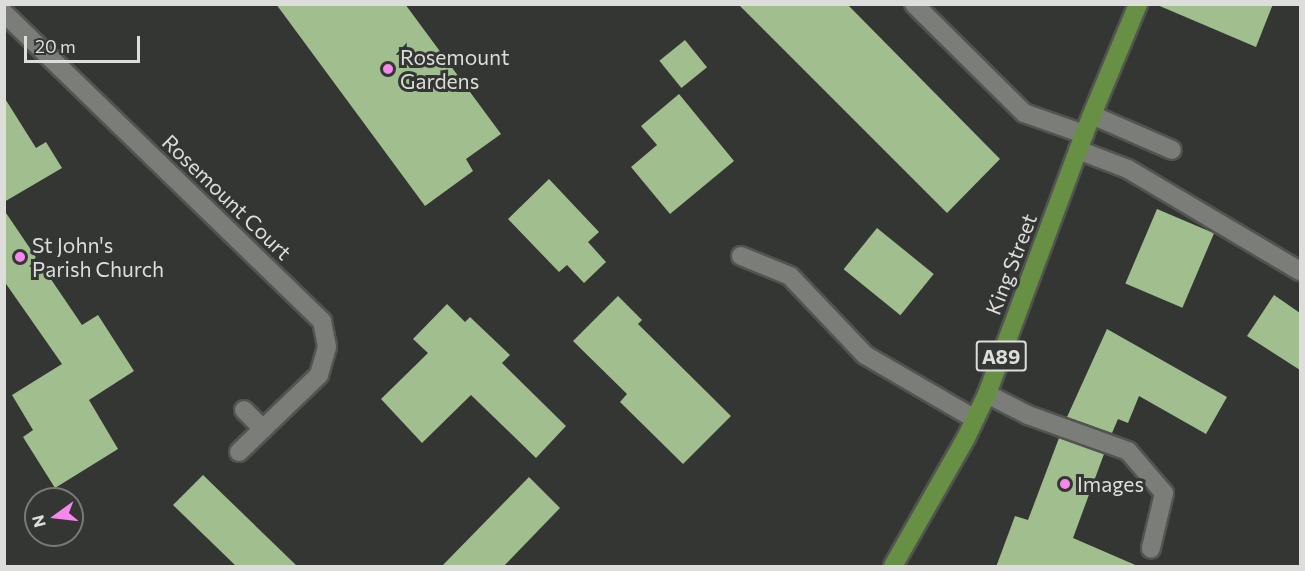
<!DOCTYPE html>
<html>
<head>
<meta charset="utf-8">
<style>
  body { margin:0 }
  #map { position:relative; width:1305px; height:571px; overflow:hidden; background:#343633; font-family:Commissioner,sans-serif }
  div>[style] { position:absolute }
  .building>* { inset:0; background:#a0be8e; transform-origin:0 0 }
  .roads { filter:drop-shadow(2px 0 #525450) drop-shadow(-2px 0 #525450) drop-shadow(0 2px #525450) drop-shadow(0 -2px #525450) }
  .minor>* { height:18px; margin:-9px; padding:0 9px; transform-origin:9px; border-radius:9px; background:#7a7d78 }
  .major>* { height:18px; margin:-9px; padding:0 9px; transform-origin:9px; border-radius:9px; background:#689044 }
  .dots>* { width:16px; height:16px; translate:-50% -50%; box-sizing:border-box; border:3px solid #343633; border-radius:50% }
  span { translate:-50% -50%; white-space:nowrap; text-align:center; line-height:1.15; -webkit-text-stroke:6px #343633; paint-order:stroke }
  .shield-label span { padding:2px 4px; background:#343633; border:2px solid; border-radius:4px; -webkit-text-stroke-width:0 }
  .shield-label { font-size:20px; color:#dddedc; font-weight:700 }
  .poi-label { font-size:21px; color:#dddedc }
  .left { translate:0 -50%; text-align:left }
  .street-label { font-size:21px; color:#dddedc }
  .frame { position:absolute; inset:0; border:6px solid #dddedc; pointer-events:none }
  .north { position:absolute; left:24px; top:487px; width:60px; height:60px; box-sizing:border-box; background:#343633; border:2px solid #787977; border-radius:50%; rotate:255deg; font-size:16px; font-weight:700; line-height:24px; text-align:center; color:#dddedc }
  .north::after { content:''; display:block; margin:auto; width:21px; height:27px; background:#f788eb; clip-path:polygon(50% 0,100% 100%,50% 72%,0 100%) }
  .scale { position:absolute; left:24px; top:36px; width:116px; height:27px; box-sizing:border-box; border:3px solid #dddedc; border-top:0; padding-left:8px; font-size:18px; line-height:21px; white-space:nowrap; color:#dddedc; -webkit-text-stroke:4px #343633; paint-order:stroke }
</style>
</head>
<body>
<div id="map">
  <div class="building">
    <div style="clip-path:polygon(276px 4px,405px 4px,501px 134px,466px 159px,473px 171px,425px 206px)"></div>
    <div style="clip-path:polygon(738px 4px,847px 4px,1000px 159px,947px 213px)"></div>
    <div style="clip-path:polygon(1155px 4px,1273px 4px,1256px 47px)"></div>
    <div style="left:685px;top:40px;width:35px;height:33px;rotate:51deg"></div>
    <div style="clip-path:polygon(679px 94px,734px 161px,670px 214px,631px 167px,657px 145px,641px 126px)"></div>
    <div style="clip-path:polygon(4px 97px,36px 148px,46px 142px,62px 168px,4px 202px)"></div>
    <div style="clip-path:polygon(549px 179px,599px 232px,588px 242px,606px 262px,584px 283px,567px 265px,559px 272px,508px 219px)"></div>
    <div style="left:1157px;top:209px;width:62px;height:81px;rotate:23deg"></div>
    <div style="clip-path:polygon(4px 210px,82px 325px,98px 315px,134px 371px,89px 400px,118px 449px,55px 488px,23px 437px,33px 430px,12px 395px,62px 364px,4px 281px)"></div>
    <div style="left:877px;top:228px;width:73px;height:53px;rotate:39deg"></div>
    <div style="clip-path:polygon(1274px 295px,1300px 313px,1300px 370px,1247px 336px)"></div>
    <div style="clip-path:polygon(618px 296px,642px 320px,638px 324px,731px 416px,683px 464px,620px 402px,627px 394px,573px 341px)"></div>
    <div style="clip-path:polygon(447px 304px,465px 322px,470px 317px,510px 355px,502px 363px,566px 426px,536px 458px,471px 395px,422px 443px,381px 399px,428px 353px,413px 339px)"></div>
    <div style="clip-path:polygon(1107px 329px,1227px 397px,1206px 434px,1139px 396px,1128px 423px,1118px 419px,1112px 433px,1067px 417px)"></div>
    <div style="clip-path:polygon(1059px 438px,1104px 454px,1073px 538px,1140px 567px,996px 567px,1015px 516px,1028px 520px)"></div>
    <div style="clip-path:polygon(203px 475px,298px 567px,237px 567px,173px 505px)"></div>
    <div style="clip-path:polygon(529px 477px,560px 508px,503px 567px,441px 567px)"></div>
  </div>
  <div class="roads">
    <div class="minor">
      <div style="left:914px;top:4px;width:155px;rotate:44.7deg"></div>
      <div style="left:1024px;top:113px;width:64px;rotate:19.3deg"></div>
      <div style="left:4px;top:13px;width:443px;rotate:44.1deg"></div>
      <div style="left:322px;top:321px;width:26px;rotate:79deg"></div>
      <div style="left:327px;top:347px;width:29px;rotate:106deg"></div>
      <div style="left:319px;top:375px;width:111px;rotate:136.1deg"></div>
      <div style="left:1092px;top:115px;width:87px;rotate:23.6deg"></div>
      <div style="left:1078px;top:150px;width:53px;rotate:20.8deg"></div>
      <div style="left:1128px;top:169px;width:200px;rotate:30.7deg"></div>
      <div style="left:741px;top:256px;width:53px;rotate:22.2deg"></div>
      <div style="left:790px;top:276px;width:109px;rotate:46.5deg"></div>
      <div style="left:865px;top:355px;width:127px;rotate:30.2deg"></div>
      <div style="left:987px;top:394px;width:46px;rotate:27.1deg"></div>
      <div style="left:1028px;top:415px;width:106px;rotate:19.8deg"></div>
      <div style="left:1128px;top:451px;width:55px;rotate:49.4deg"></div>
      <div style="left:1164px;top:493px;width:57px;rotate:103.3deg"></div>
      <div style="left:244px;top:410px;width:27px;rotate:45deg"></div>
    </div>
    <div class="major">
      <div style="left:893px;top:566px;width:147px;rotate:-60.3deg"></div>
      <div style="left:966px;top:438px;width:49px;rotate:-64.5deg"></div>
      <div style="left:987px;top:394px;width:278px;rotate:-69.5deg"></div>
      <div style="left:1084px;top:134px;width:141px;rotate:-67.4deg"></div>
    </div>
  </div>
  <div class="dots">
    <div style="left:388px;top:69px;background:#f788eb"></div>
    <div style="left:20px;top:257px;background:#f788eb"></div>
    <div style="left:1065px;top:484px;background:#f788eb"></div>
  </div>
  <div class="shield-label">
    <span style="left:1001px;top:356px">A89</span>
  </div>
  <div class="poi-label">
    <span class="left" style="left:400px;top:69px">Rosemount<br>Gardens</span>
    <span class="left" style="left:32px;top:257px">St John's<br>Parish Church</span>
    <span class="left" style="left:1077px;top:484px">Images</span>
  </div>
  <div class="street-label">
    <span style="left:227px;top:197px;rotate:44deg">Rosemount Court</span>
    <span style="left:1011px;top:264px;rotate:-69deg">King Street</span>
  </div>
  <div class="frame"></div>
  <div class="north">N</div>
  <div class="scale">20 m</div>
</div>
</body>
</html>
